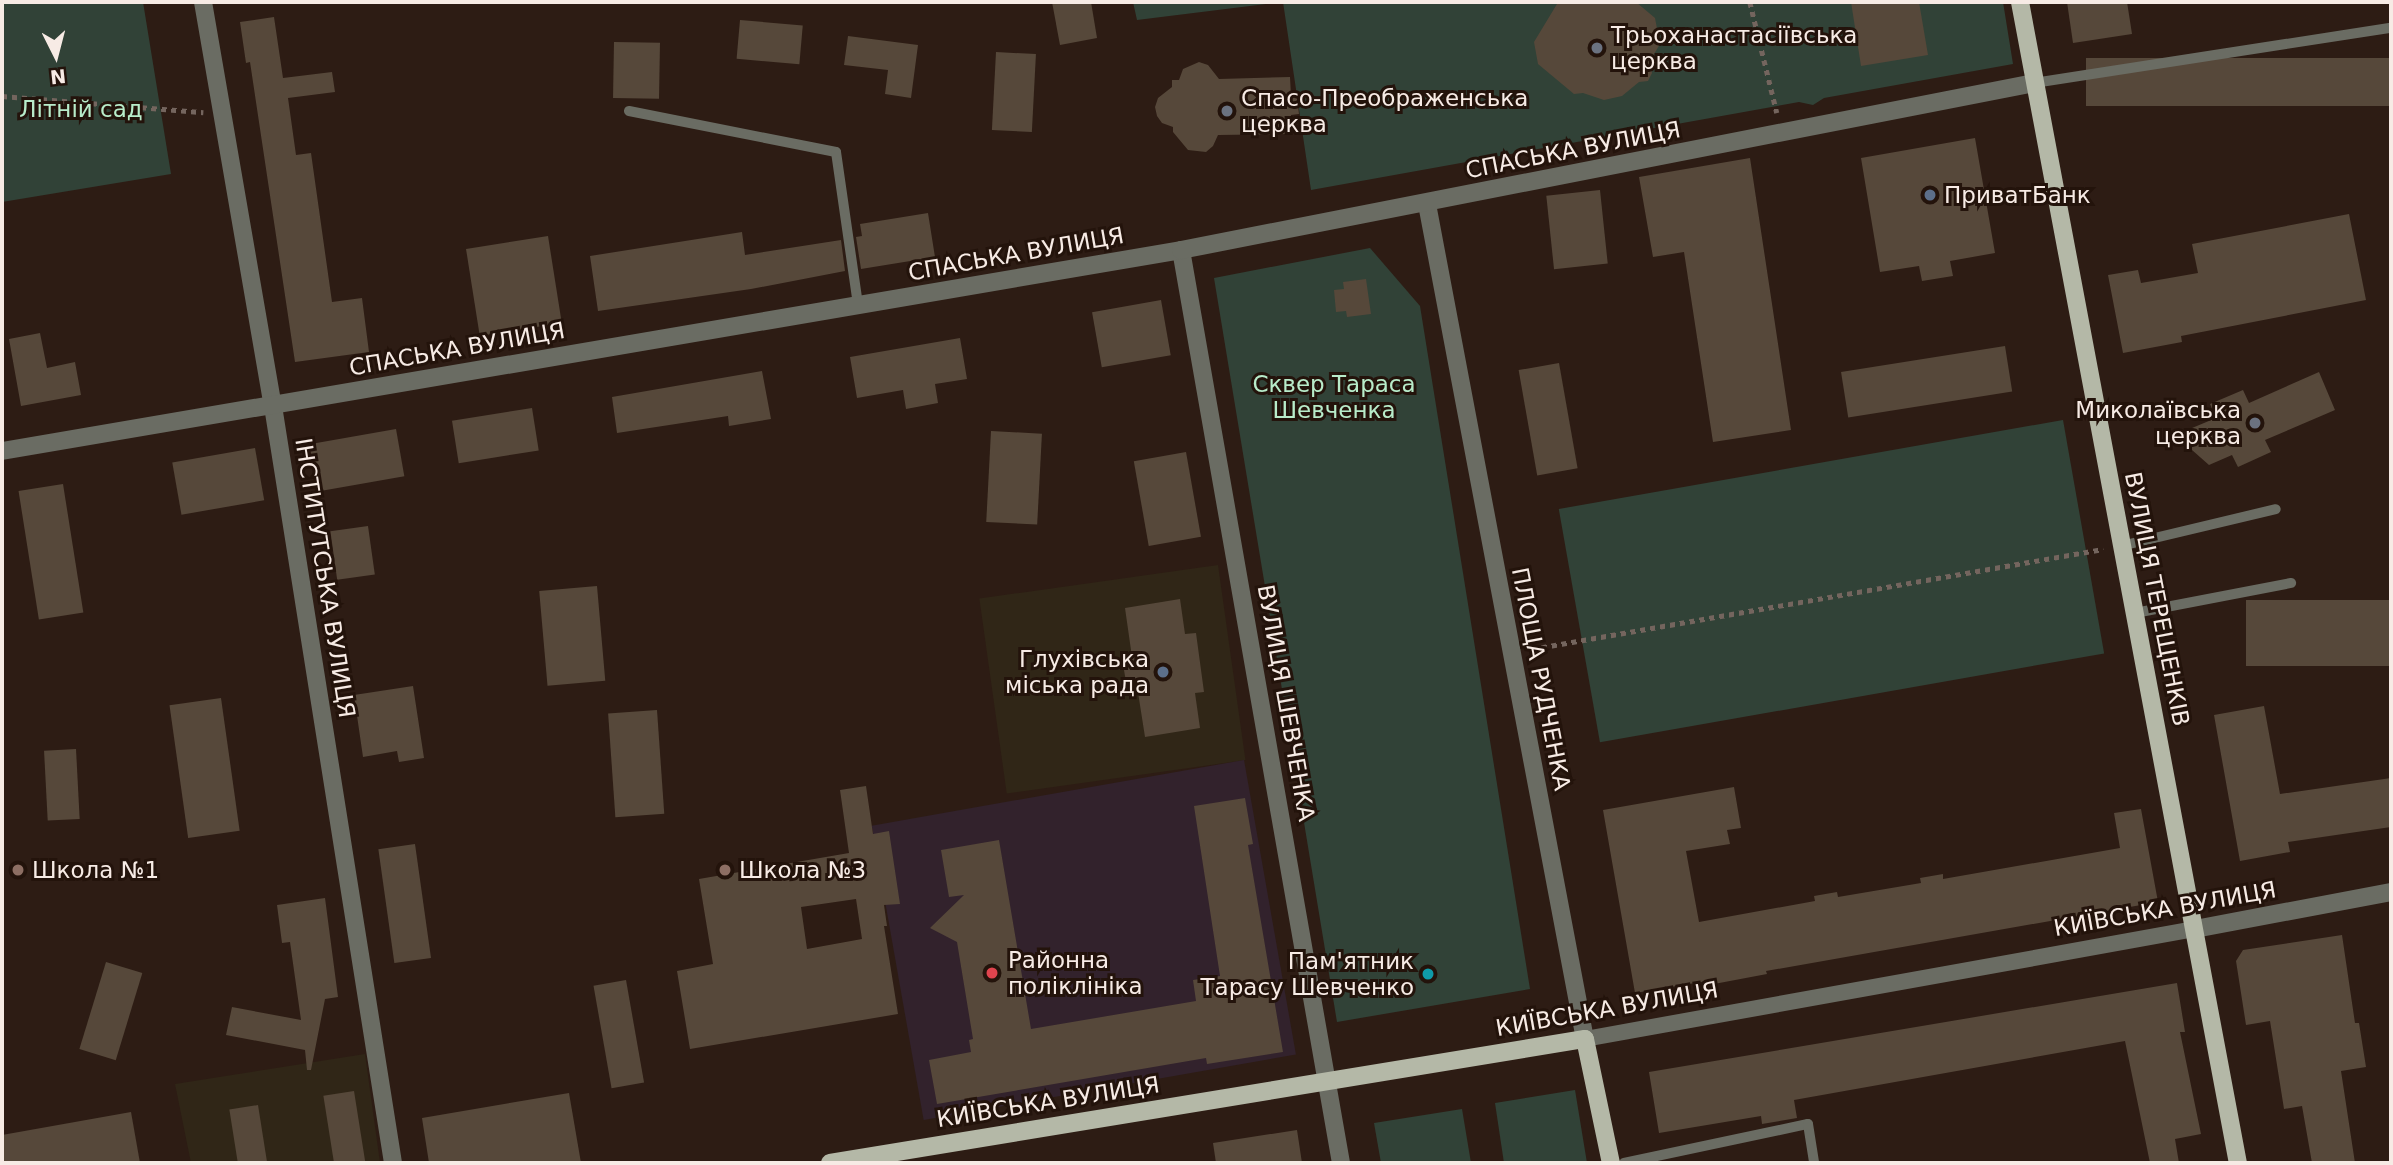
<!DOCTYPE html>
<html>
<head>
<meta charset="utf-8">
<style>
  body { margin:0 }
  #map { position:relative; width:2393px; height:1165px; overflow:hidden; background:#2d1c14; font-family:"DejaVu Sans",sans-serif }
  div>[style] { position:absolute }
  .commercial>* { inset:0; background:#302617; transform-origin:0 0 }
  .medical>* { inset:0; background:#32222c; transform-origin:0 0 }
  .green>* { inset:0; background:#314237; transform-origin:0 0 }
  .building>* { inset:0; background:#56483a; transform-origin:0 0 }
  .path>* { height:4.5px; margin-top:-2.25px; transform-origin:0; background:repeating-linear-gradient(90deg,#74655e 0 5px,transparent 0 10px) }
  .service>* { height:10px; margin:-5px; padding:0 5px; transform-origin:5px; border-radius:5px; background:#6a6c63 }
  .pedestrian>* { height:16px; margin:-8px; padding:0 8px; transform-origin:8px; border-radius:8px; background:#6a6c63 }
  .minor>* { height:18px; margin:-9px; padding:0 9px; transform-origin:9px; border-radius:9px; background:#6a6c63 }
  .tertiary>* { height:18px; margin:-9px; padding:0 9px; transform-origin:9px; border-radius:9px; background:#6a6c63 }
  .primary>* { height:18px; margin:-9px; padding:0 9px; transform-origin:9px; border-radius:9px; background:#b4b8a7 }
  .dots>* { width:19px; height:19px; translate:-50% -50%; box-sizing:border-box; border:4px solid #23130b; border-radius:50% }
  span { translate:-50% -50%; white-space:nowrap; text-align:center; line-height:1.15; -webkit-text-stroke:6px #23130b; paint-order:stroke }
  .poi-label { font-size:23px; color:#f7ebe5 }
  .left { translate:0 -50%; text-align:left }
  .right { translate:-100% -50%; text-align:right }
  .park-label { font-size:23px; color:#b8ecca }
  .street-label { font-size:23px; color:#f7ebe5 }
  .frame { position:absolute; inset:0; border:4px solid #f7ebe5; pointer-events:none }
  .north { position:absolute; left:21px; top:21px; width:70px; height:70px; -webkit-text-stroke:5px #23130b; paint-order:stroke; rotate:174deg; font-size:19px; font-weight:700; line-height:28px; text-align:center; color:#f7ebe5 }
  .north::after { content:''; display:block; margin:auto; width:24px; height:32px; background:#f7ebe5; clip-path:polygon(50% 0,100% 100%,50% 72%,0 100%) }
</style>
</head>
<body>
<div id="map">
  <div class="commercial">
    <div style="left:1218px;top:565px;width:197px;height:241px;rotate:82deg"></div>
    <div style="clip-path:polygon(365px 1054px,380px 1163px,191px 1163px,175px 1084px)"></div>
  </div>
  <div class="medical">
    <div style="left:1244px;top:760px;width:299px;height:378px;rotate:80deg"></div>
  </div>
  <div class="green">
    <div style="clip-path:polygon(2px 2px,143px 2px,171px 174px,2px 202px)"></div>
    <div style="clip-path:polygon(1133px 2px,2003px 2px,2013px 64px,1824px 98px,1813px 105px,1799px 102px,1311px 190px,1283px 2px,1137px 20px)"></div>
    <div style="clip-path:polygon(1370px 248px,1420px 306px,1530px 989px,1337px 1022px,1214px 278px)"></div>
    <div style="left:2063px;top:420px;width:237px;height:512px;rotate:80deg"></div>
    <div style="clip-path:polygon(1575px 1090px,1587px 1163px,1504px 1163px,1495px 1103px)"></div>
    <div style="clip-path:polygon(1462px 1109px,1471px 1163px,1381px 1163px,1374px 1123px)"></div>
  </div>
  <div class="building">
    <div style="clip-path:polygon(1052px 2px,1091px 2px,1097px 38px,1060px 45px)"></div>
    <div style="clip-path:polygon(1569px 2px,1636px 2px,1655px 18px,1660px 44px,1650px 61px,1652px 73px,1648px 81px,1639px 82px,1622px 96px,1604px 100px,1583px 93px,1574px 94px,1538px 64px,1534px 42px,1557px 4px)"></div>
    <div style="clip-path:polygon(1851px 2px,1919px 2px,1928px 55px,1861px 66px)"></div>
    <div style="clip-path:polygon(2067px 2px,2127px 2px,2132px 34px,2073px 43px)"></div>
    <div style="clip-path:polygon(274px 17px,283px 78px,332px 72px,335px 92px,288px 98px,296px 155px,311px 153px,332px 302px,362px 298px,369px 352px,295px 362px,250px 62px,246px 63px,240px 22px)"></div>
    <div style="left:740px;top:20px;width:63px;height:39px;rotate:5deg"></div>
    <div style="clip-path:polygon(848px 36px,918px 45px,911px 98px,885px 94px,888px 70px,844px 65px)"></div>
    <div style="left:614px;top:42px;width:46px;height:56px;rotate:1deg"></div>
    <div style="left:996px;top:52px;width:40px;height:78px;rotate:3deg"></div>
    <div style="left:2391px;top:58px;width:48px;height:305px;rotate:90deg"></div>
    <div style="clip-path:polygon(1199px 62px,1208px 65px,1219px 79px,1290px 77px,1291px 96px,1297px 96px,1299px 114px,1291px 115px,1292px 134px,1218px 135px,1213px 146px,1206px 152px,1188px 150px,1173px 132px,1173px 127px,1162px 123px,1157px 116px,1155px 107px,1158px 98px,1172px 87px,1172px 80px,1179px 80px,1183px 69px)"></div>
    <div style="clip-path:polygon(1975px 138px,1995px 253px,1950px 261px,1953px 276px,1922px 281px,1919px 266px,1880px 272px,1861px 158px)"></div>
    <div style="clip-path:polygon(1750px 158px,1791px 430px,1713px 442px,1684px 252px,1653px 257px,1639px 177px)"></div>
    <div style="left:1600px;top:190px;width:74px;height:54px;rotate:84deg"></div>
    <div style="clip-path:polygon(928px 213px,935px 257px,861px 269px,856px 237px,862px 236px,860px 224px)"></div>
    <div style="clip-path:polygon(2349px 214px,2366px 300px,2181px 336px,2182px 342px,2123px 353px,2108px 275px,2138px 270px,2141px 283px,2198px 273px,2192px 244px)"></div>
    <div style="clip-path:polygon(742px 232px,745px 255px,841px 240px,845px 271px,751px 289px,598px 311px,590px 256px)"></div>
    <div style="left:548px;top:236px;width:88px;height:83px;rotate:81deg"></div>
    <div style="clip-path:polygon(1366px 279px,1371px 314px,1347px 317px,1346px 311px,1336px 312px,1334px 290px,1344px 289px,1343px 282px)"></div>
    <div style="left:1161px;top:300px;width:56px;height:70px;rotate:80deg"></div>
    <div style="clip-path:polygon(40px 333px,47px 368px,75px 362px,81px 395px,21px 406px,9px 339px)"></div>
    <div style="clip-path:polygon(960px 338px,967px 379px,935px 384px,938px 403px,906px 409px,903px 390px,857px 398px,850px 357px)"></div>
    <div style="left:2005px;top:346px;width:46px;height:166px;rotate:81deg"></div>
    <div style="left:1559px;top:363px;width:107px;height:41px;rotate:80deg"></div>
    <div style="clip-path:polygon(762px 371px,771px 419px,729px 426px,728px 416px,617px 433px,612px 397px)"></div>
    <div style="clip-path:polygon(2319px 372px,2335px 410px,2265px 440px,2271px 452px,2238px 467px,2232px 455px,2209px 465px,2192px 450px,2192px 428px,2216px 418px,2210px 404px,2243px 390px,2249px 403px)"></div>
    <div style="left:532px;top:408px;width:43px;height:81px;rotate:81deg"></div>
    <div style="left:396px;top:429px;width:48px;height:88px;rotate:80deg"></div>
    <div style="left:991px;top:431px;width:51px;height:91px;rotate:3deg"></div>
    <div style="left:255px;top:448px;width:53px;height:84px;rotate:80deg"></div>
    <div style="left:1186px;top:452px;width:86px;height:53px;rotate:80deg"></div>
    <div style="left:63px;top:484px;width:130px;height:45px;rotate:81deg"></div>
    <div style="left:368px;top:526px;width:49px;height:38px;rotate:82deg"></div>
    <div style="left:597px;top:586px;width:95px;height:58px;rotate:85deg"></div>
    <div style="clip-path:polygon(1180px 599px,1185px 634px,1196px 633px,1204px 692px,1195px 693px,1200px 728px,1145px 737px,1137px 686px,1127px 688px,1122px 658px,1132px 657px,1125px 608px)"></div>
    <div style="left:2391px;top:600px;width:66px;height:145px;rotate:90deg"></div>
    <div style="clip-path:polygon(413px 686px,424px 758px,399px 762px,397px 751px,363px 757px,354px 695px)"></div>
    <div style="left:221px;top:698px;width:134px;height:52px;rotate:82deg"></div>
    <div style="clip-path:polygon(2264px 706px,2280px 794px,2391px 778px,2391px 827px,2288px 842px,2290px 852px,2240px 861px,2214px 715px)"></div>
    <div style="left:657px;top:710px;width:104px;height:49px;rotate:86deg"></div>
    <div style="left:76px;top:749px;width:70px;height:32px;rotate:87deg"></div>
    <div style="clip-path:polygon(evenodd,866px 786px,873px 834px,889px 831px,900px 904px,884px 905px,887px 926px,884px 926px,898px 1014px,690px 1049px,677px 971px,713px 964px,699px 879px,849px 853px,840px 790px,866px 786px,856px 899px,862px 939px,807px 949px,801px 907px,856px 899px)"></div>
    <div style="clip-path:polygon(1734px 787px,1741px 828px,1727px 830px,1730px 844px,1686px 851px,1699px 922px,1815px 901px,1814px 896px,1837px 892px,1838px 897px,1921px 883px,1920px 878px,1943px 874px,1943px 879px,2120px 848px,2114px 813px,2141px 809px,2158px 902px,1766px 971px,1767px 974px,1714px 984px,1713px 980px,1635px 993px,1603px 810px)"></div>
    <div style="clip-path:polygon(1245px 798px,1253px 844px,1248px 845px,1283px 1052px,1207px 1064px,1206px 1058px,937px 1104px,929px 1060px,971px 1052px,969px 1040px,973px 1039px,957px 942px,930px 928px,964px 895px,949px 897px,941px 850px,999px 840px,1031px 1029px,1196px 1001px,1193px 980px,1220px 976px,1194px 806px)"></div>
    <div style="left:415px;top:844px;width:115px;height:37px;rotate:82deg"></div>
    <div style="clip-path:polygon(325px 898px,338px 997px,325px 999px,311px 1070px,307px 1070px,305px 1050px,226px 1035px,232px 1007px,301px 1020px,290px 942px,282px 943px,277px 905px)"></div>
    <div style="clip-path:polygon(2342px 935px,2355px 1023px,2359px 1023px,2366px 1067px,2341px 1071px,2355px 1163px,2312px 1163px,2302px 1106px,2284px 1109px,2270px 1021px,2246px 1025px,2236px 961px,2243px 950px)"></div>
    <div style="left:106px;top:962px;width:38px;height:91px;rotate:17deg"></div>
    <div style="left:626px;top:980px;width:104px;height:33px;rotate:80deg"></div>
    <div style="clip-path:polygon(2177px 983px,2185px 1032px,2180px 1032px,2201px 1134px,2175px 1139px,2179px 1163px,2150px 1163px,2125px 1041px,1794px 1100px,1797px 1118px,1762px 1124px,1761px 1116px,1659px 1133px,1649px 1072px)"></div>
    <div style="left:354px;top:1091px;width:73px;height:31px;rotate:81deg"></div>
    <div style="clip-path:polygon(569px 1093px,581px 1163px,429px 1163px,422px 1118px)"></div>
    <div style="left:258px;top:1105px;width:59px;height:29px;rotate:81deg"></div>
    <div style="clip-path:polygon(131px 1112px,140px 1163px,2px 1163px,2px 1135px)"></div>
    <div style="clip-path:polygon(1297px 1130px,1302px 1163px,1216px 1163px,1213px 1143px)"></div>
  </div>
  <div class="path">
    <div style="left:1750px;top:2px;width:114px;rotate:76.3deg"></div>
    <div style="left:2px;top:96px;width:202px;rotate:4.6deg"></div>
    <div style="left:1532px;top:649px;width:580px;rotate:-9.93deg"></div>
  </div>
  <div class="service">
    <div style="left:2034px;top:83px;width:361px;rotate:-8.8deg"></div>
    <div style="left:629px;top:111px;width:211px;rotate:11.2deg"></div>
    <div style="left:836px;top:152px;width:155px;rotate:81.8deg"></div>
    <div style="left:2121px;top:546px;width:159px;rotate:-13.4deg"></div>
    <div style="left:2135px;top:613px;width:159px;rotate:-10.9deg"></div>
    <div style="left:1624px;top:1163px;width:188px;rotate:-12deg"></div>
    <div style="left:1808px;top:1124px;width:39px;rotate:81deg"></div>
  </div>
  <div class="pedestrian">
    <div style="left:1585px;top:1039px;width:620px;rotate:-10.22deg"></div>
  </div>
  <div class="minor">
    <div style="left:1181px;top:250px;width:927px;rotate:80.06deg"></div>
  </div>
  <div class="tertiary">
    <div style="left:203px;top:2px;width:410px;rotate:80.2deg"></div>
    <div style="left:273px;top:406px;width:766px;rotate:80.99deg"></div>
    <div style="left:1427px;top:204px;width:850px;rotate:79.29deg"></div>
    <div style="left:2px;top:451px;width:1196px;rotate:-9.67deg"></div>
    <div style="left:1181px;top:250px;width:869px;rotate:-11.08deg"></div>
    <div style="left:2195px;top:929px;width:199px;rotate:-10.7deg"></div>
  </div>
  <div class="primary">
    <div style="left:2020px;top:2px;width:1181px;rotate:79.37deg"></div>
    <div style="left:830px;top:1163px;width:765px;rotate:-9.33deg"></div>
    <div style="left:1585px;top:1039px;width:127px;rotate:78.2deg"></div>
  </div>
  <div class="dots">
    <div style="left:1597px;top:48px;background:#6b7280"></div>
    <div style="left:1227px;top:111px;background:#6b7280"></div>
    <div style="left:1930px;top:195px;background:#5c6f8a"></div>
    <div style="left:2255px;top:423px;background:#6b7280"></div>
    <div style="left:1163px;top:672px;background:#5c6f8a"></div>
    <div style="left:18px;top:870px;background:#8d6e63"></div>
    <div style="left:725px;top:870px;background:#8d6e63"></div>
    <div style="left:992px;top:973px;background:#e0444e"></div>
    <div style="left:1428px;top:974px;background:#0f9aa8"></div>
  </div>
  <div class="poi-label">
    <span class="left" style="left:1611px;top:48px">Трьоханастасіївська<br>церква</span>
    <span class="left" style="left:1241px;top:111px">Спасо-Преображенська<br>церква</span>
    <span class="left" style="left:1944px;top:195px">ПриватБанк</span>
    <span class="right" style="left:2241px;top:423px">Миколаївська<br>церква</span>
    <span class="right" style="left:1149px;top:672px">Глухівська<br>міська рада</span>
    <span class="left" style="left:32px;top:870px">Школа №1</span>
    <span class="left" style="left:739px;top:870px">Школа №3</span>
    <span class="left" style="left:1008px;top:973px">Районна<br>поліклініка</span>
    <span class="right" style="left:1414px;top:974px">Пам'ятник<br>Тарасу Шевченко</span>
  </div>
  <div class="park-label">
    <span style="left:81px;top:109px">Літній сад</span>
    <span style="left:1334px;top:397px">Сквер Тараса<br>Шевченка</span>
  </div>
  <div class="street-label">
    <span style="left:1573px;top:150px;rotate:-11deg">СПАСЬКА ВУЛИЦЯ</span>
    <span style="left:1016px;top:254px;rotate:-10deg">СПАСЬКА ВУЛИЦЯ</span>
    <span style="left:457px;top:349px;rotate:-10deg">СПАСЬКА ВУЛИЦЯ</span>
    <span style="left:325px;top:578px;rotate:81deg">ІНСТИТУТСЬКА ВУЛИЦЯ</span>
    <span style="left:2157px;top:599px;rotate:79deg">ВУЛИЦЯ ТЕРЕЩЕНКІВ</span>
    <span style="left:1541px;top:679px;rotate:79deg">ПЛОЩА РУДЧЕНКА</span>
    <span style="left:1286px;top:703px;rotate:80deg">ВУЛИЦЯ ШЕВЧЕНКА</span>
    <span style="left:2165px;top:909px;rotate:-10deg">КИЇВСЬКА ВУЛИЦЯ</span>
    <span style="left:1607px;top:1009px;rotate:-10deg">КИЇВСЬКА ВУЛИЦЯ</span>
    <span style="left:1048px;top:1102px;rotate:-9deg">КИЇВСЬКА ВУЛИЦЯ</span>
  </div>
  <div class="frame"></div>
  <div class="north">N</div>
</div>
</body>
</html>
